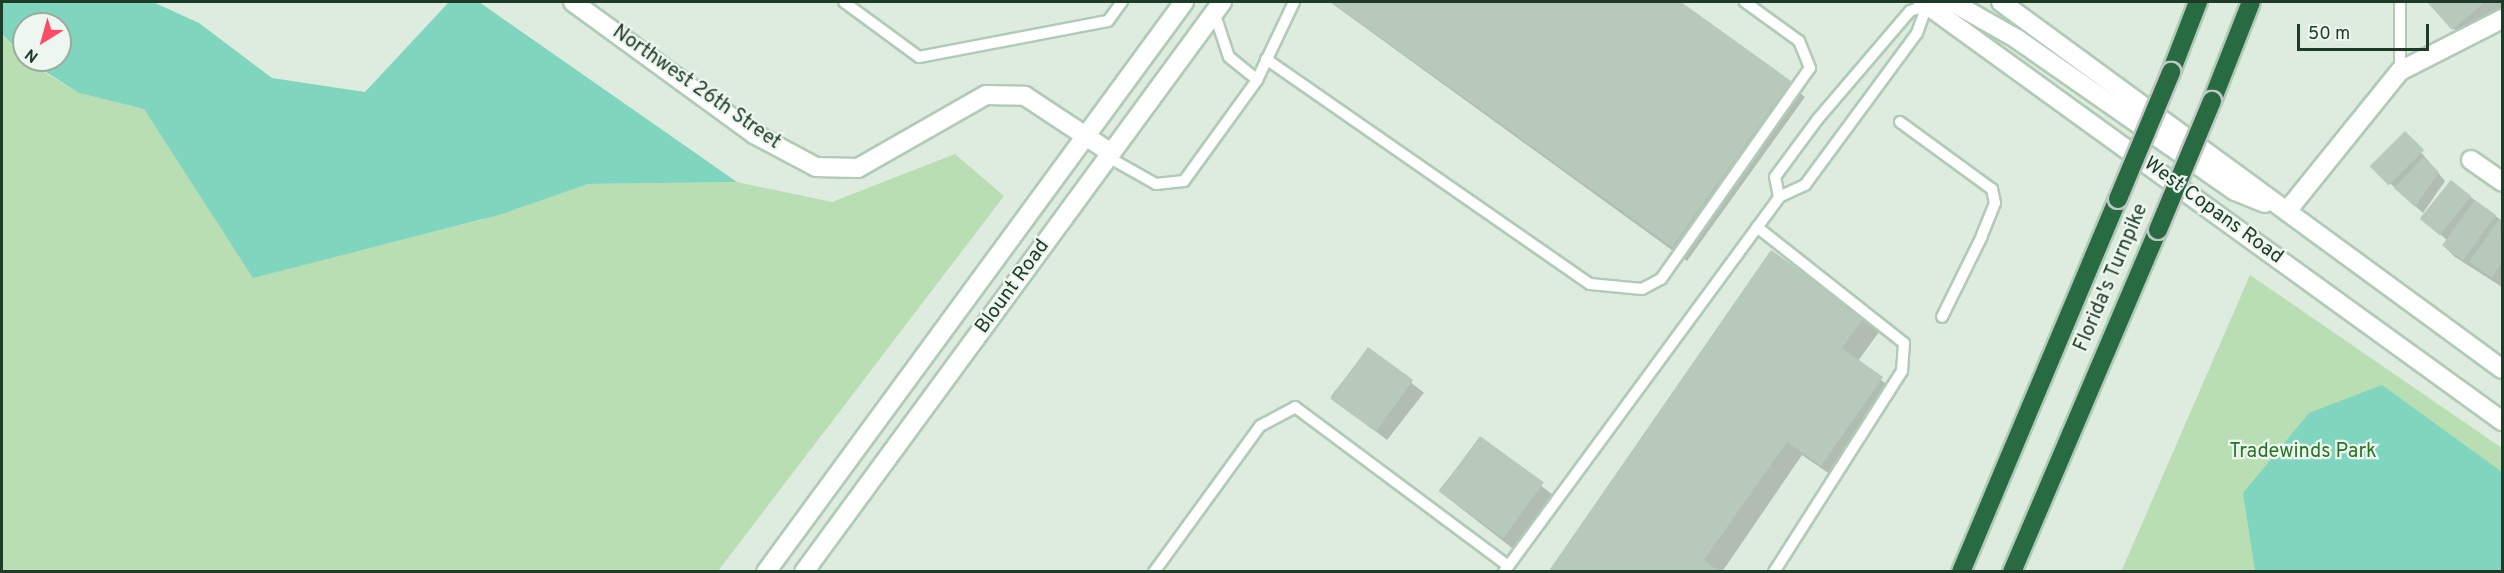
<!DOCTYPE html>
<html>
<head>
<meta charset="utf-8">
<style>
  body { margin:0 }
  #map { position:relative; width:2504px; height:573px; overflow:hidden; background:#deebdf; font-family:Overpass,sans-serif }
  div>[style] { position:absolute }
  .green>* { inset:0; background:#badeb4 }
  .water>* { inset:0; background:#80d5bf }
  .shadow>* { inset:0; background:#0003; transform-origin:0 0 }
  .building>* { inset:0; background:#b6c9ba; transform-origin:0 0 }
  .roads { filter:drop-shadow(2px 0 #b0cbb6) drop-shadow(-2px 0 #b0cbb6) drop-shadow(0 2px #b0cbb6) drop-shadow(0 -2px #b0cbb6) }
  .service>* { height:10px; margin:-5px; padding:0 5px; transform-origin:5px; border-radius:5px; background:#fff }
  .minor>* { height:18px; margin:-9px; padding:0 9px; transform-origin:9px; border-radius:9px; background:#fff }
  .tertiary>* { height:18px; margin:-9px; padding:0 9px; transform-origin:9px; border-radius:9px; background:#fff }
  .secondary>* { height:18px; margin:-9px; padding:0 9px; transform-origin:9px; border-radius:9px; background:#fff }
  .motorway>* { height:18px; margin:-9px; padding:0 9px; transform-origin:9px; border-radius:9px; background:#286a41 }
  .bridges { filter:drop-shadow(2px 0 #c0c8c3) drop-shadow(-2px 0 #c0c8c3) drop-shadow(0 2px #c0c8c3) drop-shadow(0 -2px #c0c8c3) }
  .motorway-bridge>* { height:18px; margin:-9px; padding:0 9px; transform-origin:9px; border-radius:9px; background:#286a41 }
  span { translate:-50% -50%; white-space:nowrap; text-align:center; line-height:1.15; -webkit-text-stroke:4.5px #eef7ef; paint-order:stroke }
  .street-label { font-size:20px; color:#1e3b27 }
  .park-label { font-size:20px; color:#277525 }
  .frame { position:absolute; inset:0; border:3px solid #1e3b27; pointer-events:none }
  .north { position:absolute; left:12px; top:12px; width:60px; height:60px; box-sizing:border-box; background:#eef7ef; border:2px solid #9bac9f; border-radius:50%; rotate:217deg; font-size:16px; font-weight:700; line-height:24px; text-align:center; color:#1e3b27 }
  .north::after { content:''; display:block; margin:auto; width:21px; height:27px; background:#fd4a67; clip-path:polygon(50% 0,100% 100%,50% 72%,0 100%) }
  .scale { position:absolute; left:2297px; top:24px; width:132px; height:27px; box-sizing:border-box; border:3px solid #1e3b27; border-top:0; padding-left:8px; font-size:18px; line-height:21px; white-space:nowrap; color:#1e3b27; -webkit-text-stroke:4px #eef7ef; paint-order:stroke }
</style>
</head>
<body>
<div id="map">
  <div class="green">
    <div style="clip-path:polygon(2px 34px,24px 60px,79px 93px,144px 109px,254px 277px,481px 220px,588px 184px,737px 182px,832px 202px,955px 154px,1004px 196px,718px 571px,2px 571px)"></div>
    <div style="clip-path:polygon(2250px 275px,2502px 448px,2502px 571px,2121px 572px)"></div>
  </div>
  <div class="water">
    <div style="clip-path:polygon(2px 2px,153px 2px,199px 23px,272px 78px,365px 92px,449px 2px,479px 2px,737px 182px,588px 184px,499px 215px,253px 278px,144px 109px,79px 93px,27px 60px,60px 60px,60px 24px,24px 24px,24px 57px,2px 34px)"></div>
    <div style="clip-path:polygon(2382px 385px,2502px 472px,2502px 571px,2255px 571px,2243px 493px,2309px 413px)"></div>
  </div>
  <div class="shadow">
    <div style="clip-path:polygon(1330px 2px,1679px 2px,1805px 97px,1687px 261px)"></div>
    <div style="clip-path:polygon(2429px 2px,2502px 2px,2502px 14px,2468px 44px)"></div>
    <div style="clip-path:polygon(2405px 133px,2445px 181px,2423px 213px,2371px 166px)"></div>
    <div style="clip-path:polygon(2451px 182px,2502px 221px,2502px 287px,2455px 257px,2443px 245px,2447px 240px,2430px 226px)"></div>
    <div style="clip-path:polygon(1864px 317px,1879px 332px,1858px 361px,1897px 393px,1837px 479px,1802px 455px,1722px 572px,1549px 572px)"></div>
    <div style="left:1368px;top:349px;width:71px;height:60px;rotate:38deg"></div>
    <div style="left:1480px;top:438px;width:99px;height:67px;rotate:38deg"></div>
  </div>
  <div class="building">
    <div style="clip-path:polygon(1331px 2px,1681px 2px,1791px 81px,1672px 247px)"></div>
    <div style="clip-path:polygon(2427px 2px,2485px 2px,2452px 30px)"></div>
    <div style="left:2405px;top:131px;width:27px;height:50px;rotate:45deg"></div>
    <div style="clip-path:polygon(2423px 157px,2439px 172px,2415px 207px,2394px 188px)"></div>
    <div style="left:2451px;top:180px;width:26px;height:50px;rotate:39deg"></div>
    <div style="left:2475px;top:200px;width:26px;height:56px;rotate:36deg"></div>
    <div style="clip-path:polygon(2500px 218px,2502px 262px,2492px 278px,2469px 262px)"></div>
    <div style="clip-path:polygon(1771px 250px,1865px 316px,1842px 348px,1883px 377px,1821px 466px,1787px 442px,1704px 560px,1720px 572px,1548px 572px)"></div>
    <div style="left:1368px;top:347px;width:56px;height:64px;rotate:36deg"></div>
    <div style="left:1480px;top:436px;width:79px;height:69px;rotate:36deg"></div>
  </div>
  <div class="roads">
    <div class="service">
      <div style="left:844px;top:2px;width:93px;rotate:36.3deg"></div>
      <div style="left:919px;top:57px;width:192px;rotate:-10.8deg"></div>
      <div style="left:1108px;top:21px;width:24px;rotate:-54deg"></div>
      <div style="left:2400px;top:2px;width:69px;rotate:90deg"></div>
      <div style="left:1214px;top:12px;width:47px;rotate:71.6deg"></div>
      <div style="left:1229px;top:57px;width:36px;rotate:39deg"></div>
      <div style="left:1266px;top:59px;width:394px;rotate:34.8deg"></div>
      <div style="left:1590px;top:284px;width:52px;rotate:5.5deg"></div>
      <div style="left:1642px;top:289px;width:21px;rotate:-28deg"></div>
      <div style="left:1661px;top:279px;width:258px;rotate:-54.8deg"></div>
      <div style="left:1810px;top:68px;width:29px;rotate:-112deg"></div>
      <div style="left:1799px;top:41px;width:67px;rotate:-144.2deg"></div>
      <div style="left:1900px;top:122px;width:114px;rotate:36.1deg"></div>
      <div style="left:1992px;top:189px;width:14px;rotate:78deg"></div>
      <div style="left:1995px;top:203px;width:35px;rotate:112deg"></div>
      <div style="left:1982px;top:236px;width:90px;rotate:116.3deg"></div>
      <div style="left:1108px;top:157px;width:55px;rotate:29.4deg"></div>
      <div style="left:1156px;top:184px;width:28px;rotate:-6deg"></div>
      <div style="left:1184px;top:181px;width:125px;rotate:-54.1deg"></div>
      <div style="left:1257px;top:80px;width:86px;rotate:-64.6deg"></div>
      <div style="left:1779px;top:197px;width:20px;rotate:-101deg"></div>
      <div style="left:1775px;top:177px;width:71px;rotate:-53.6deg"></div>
      <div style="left:1817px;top:120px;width:143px;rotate:-49.5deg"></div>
      <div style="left:1910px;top:11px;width:18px;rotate:-19deg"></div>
      <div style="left:1757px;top:227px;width:187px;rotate:38.3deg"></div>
      <div style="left:1904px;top:343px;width:28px;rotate:94deg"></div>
      <div style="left:1902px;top:371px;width:238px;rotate:122.5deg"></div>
      <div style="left:1154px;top:572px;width:180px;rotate:-54deg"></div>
      <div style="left:1260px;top:426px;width:40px;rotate:-28deg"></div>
      <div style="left:1295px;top:407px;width:266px;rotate:36.7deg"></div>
      <div style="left:1504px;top:572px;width:465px;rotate:-53.7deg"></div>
      <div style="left:1779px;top:197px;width:29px;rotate:-25deg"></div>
      <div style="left:1805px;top:185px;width:189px;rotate:-53.6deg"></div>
      <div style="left:1917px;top:33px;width:30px;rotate:-70deg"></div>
    </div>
    <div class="minor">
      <div style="left:573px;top:2px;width:224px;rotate:36.1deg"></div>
      <div style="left:754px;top:134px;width:70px;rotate:28deg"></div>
      <div style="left:816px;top:167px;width:42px;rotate:1.4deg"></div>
      <div style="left:858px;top:168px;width:147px;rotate:-29.7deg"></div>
      <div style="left:986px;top:95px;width:39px;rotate:1deg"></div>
      <div style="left:1025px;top:96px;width:103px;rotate:33.5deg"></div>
      <div style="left:2471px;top:160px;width:38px;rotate:35deg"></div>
      <div style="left:2287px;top:211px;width:180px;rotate:-51.1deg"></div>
      <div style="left:2400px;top:71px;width:114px;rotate:-27deg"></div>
    </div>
    <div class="tertiary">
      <div style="left:766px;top:572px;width:707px;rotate:-53.75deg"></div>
      <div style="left:804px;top:572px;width:707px;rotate:-53.75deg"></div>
    </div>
    <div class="secondary">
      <div style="left:1923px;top:2px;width:715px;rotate:35.89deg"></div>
      <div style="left:2001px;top:2px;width:621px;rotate:36.22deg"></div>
      <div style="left:1927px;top:5px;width:25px;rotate:-7deg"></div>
      <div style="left:1952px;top:2px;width:75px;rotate:29.6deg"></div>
      <div style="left:2017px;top:39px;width:266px;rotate:34.9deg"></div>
      <div style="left:2235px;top:191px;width:32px;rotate:22deg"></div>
    </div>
    <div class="motorway">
      <div style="left:2171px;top:72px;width:75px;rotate:-68.9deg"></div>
      <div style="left:2212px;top:101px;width:106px;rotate:-68.5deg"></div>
      <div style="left:1961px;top:572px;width:405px;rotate:-67.2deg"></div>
      <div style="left:2012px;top:572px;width:372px;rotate:-66.9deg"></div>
    </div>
  </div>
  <div class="bridges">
    <div class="motorway-bridge">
      <div style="left:2118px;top:199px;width:138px;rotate:-67.3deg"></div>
      <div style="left:2158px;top:230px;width:140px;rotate:-67.3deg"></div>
    </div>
  </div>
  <div class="street-label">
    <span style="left:696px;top:88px;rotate:35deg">Northwest 26th Street</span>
    <span style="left:2213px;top:211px;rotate:36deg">West Copans Road</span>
    <span style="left:2112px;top:278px;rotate:-67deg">Florida's Turnpike</span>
    <span style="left:1013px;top:287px;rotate:-54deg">Blount Road</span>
  </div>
  <div class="park-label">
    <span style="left:2303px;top:452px">Tradewinds Park</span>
  </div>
  <div class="frame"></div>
  <div class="north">N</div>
  <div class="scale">50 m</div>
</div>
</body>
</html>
